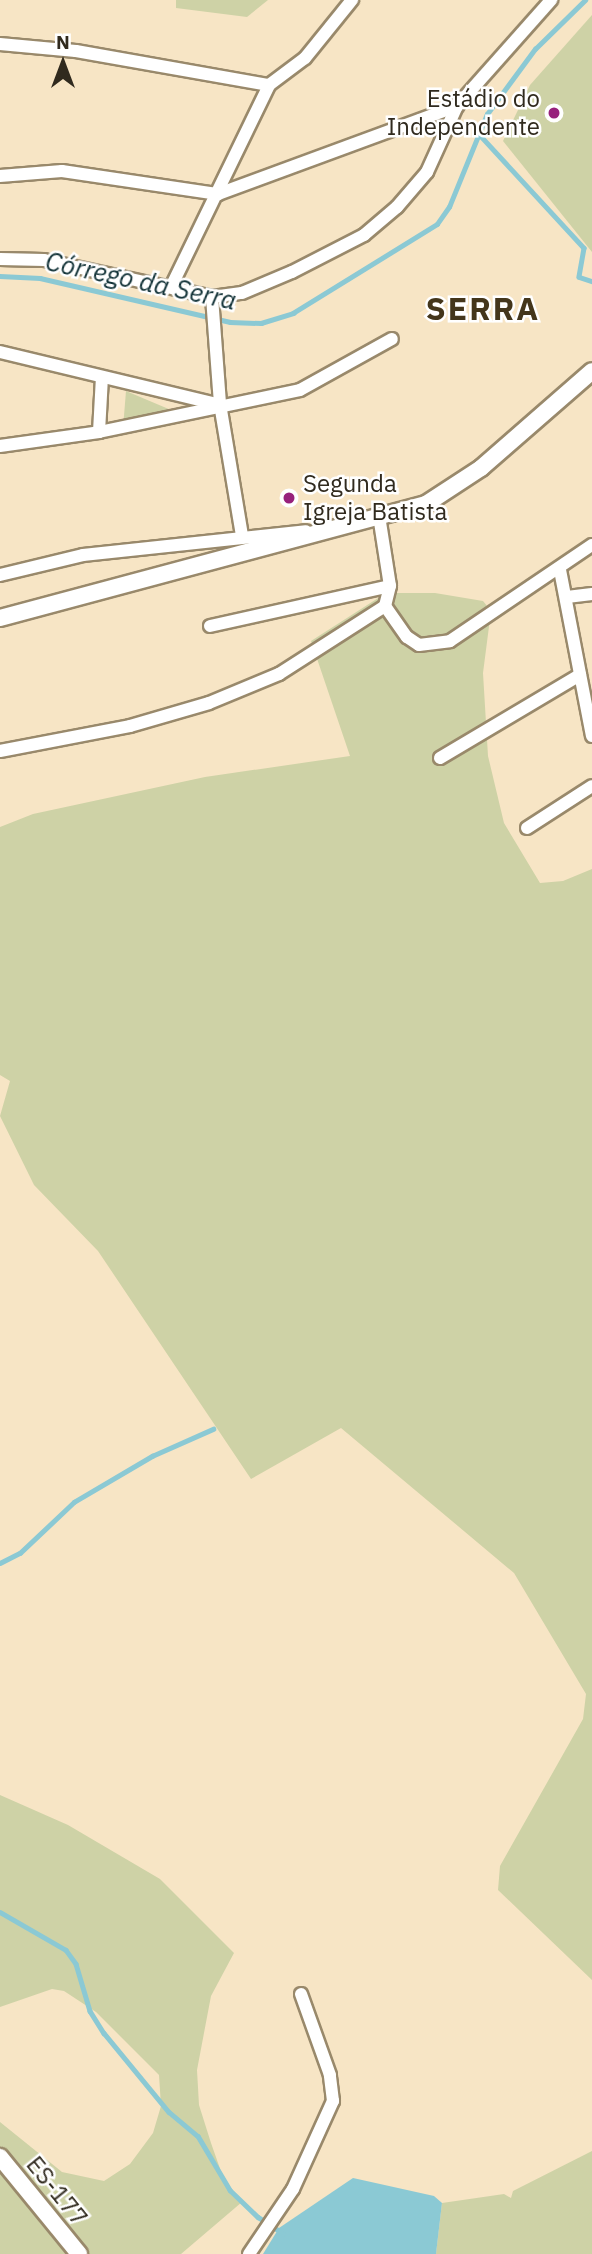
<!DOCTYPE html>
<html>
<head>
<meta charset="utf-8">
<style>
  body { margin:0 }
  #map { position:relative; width:592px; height:2254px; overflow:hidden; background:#f7e5c5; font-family:"IBM Plex Sans",sans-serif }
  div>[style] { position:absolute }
  .green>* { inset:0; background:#ced2a6 }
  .water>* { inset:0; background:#8bc9d4 }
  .stream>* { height:4.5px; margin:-2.25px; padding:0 2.25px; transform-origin:2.25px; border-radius:2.25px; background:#8bc9d4 }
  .roads { filter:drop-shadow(2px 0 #99896b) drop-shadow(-2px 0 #99896b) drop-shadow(0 2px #99896b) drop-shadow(0 -2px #99896b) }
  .street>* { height:12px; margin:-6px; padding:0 6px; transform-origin:6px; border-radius:6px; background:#fff }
  .secondary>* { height:16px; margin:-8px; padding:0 8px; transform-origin:8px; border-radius:8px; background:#fff }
  .dots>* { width:19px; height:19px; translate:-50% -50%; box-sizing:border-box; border:4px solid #fff; border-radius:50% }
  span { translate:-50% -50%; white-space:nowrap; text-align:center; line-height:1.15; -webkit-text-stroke:5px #fff; paint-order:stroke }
  .poi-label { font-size:24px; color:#302a1e }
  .right { translate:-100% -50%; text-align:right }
  .left { translate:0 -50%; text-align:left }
  .street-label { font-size:24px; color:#302a1e }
  .water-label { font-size:26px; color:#123237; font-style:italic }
  .district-label { font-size:32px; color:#44361b; font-weight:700; letter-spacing:2px }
  .north { position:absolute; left:28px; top:28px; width:70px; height:70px; -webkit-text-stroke:5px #fff; paint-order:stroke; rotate:0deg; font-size:19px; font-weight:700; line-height:28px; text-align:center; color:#302a1e }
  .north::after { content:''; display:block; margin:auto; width:24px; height:32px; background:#302a1e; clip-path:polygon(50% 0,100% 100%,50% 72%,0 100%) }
</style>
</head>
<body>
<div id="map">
  <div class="green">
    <div style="clip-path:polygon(176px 0,268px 0,247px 17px,176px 8px)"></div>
    <div style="clip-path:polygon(592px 15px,592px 252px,503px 141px,530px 85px)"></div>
    <div style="clip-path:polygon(126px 391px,190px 418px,123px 428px)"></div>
    <div style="clip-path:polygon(386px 593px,435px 593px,483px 601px,491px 611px,483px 673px,488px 756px,504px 823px,540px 883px,563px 881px,592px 869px,592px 1980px,498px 1890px,500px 1866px,583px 1719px,586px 1694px,514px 1573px,341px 1428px,251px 1479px,98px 1251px,34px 1185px,0 1116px,10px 1081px,0 1075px,0 827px,33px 814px,205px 777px,350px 756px,311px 641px)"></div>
    <div style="clip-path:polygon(0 1795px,68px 1825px,160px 1879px,234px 1953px,211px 1996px,197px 2070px,199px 2105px,211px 2143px,224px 2180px,242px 2202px,181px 2254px,0 2254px,0 2122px,62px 2172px,104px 2181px,130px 2164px,153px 2133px,161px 2106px,159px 2075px,96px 2012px,64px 1991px,52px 1989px,0 2007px)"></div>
    <div style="clip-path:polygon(592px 2151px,592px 2254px,436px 2254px,442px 2203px,504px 2194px,511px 2198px,513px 2191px)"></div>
  </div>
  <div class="water">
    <div style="clip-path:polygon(353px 2178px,434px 2196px,442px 2203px,436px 2254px,263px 2254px,279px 2228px)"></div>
  </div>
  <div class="stream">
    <div style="left:478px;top:133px;width:156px;rotate:47.3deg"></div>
    <div style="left:584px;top:248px;width:29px;rotate:100deg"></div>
    <div style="left:579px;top:277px;width:13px;rotate:18deg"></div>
    <div style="left:0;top:276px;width:40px;rotate:2.9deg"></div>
    <div style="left:40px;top:278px;width:195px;rotate:13deg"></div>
    <div style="left:230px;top:322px;width:31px;rotate:2deg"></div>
    <div style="left:261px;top:323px;width:34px;rotate:-17deg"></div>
    <div style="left:293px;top:313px;width:169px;rotate:-31.7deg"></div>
    <div style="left:437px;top:224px;width:21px;rotate:-55deg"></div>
    <div style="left:449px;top:207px;width:100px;rotate:-67.8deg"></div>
    <div style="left:487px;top:114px;width:81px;rotate:-53.6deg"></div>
    <div style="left:535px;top:49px;width:70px;rotate:-44.4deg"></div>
    <div style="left:0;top:1563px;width:22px;rotate:-27deg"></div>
    <div style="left:20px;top:1553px;width:74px;rotate:-43.4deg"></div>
    <div style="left:74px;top:1502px;width:91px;rotate:-30.5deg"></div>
    <div style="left:152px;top:1456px;width:67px;rotate:-23.9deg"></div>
    <div style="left:0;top:1912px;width:76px;rotate:29.9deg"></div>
    <div style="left:66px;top:1950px;width:17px;rotate:54deg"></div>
    <div style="left:76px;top:1964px;width:49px;rotate:73.4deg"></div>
    <div style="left:90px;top:2011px;width:26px;rotate:58deg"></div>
    <div style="left:104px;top:2033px;width:102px;rotate:50.6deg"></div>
    <div style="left:169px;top:2112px;width:38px;rotate:40deg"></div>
    <div style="left:198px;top:2136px;width:63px;rotate:59.3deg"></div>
    <div style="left:230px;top:2190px;width:39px;rotate:44deg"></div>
    <div style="left:258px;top:2217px;width:30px;rotate:33deg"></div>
  </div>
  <div class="roads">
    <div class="street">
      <div style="left:0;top:44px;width:76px;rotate:5.3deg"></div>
      <div style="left:76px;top:51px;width:196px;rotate:10deg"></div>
      <div style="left:0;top:176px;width:62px;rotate:-4.6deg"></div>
      <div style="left:62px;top:171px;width:158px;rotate:8.4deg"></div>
      <div style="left:218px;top:194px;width:255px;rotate:-20.2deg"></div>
      <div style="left:0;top:259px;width:44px;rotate:1.3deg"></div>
      <div style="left:44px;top:260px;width:172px;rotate:12.4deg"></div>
      <div style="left:212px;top:297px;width:30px;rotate:-8deg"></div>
      <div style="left:242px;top:293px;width:54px;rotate:-22.8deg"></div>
      <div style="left:292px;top:272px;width:81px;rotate:-27.2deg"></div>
      <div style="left:364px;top:235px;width:43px;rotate:-40.3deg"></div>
      <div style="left:397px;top:207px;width:46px;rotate:-49.4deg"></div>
      <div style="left:427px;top:172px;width:72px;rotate:-65.6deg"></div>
      <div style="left:457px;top:106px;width:142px;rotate:-48.4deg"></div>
      <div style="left:172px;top:285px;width:222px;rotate:-64.1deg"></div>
      <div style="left:269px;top:85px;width:45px;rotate:-36.9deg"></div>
      <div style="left:305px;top:58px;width:75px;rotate:-51deg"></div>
      <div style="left:212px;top:297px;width:107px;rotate:85.7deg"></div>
      <div style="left:220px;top:404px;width:134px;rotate:80.5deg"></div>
      <div style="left:0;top:352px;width:222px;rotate:13.5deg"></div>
      <div style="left:99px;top:432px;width:55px;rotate:-86.9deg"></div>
      <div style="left:0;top:446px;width:100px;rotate:-8deg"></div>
      <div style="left:99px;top:432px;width:205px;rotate:-11.8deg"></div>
      <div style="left:300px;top:390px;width:105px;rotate:-29deg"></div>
      <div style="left:560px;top:570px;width:169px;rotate:79.1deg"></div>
      <div style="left:0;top:575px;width:85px;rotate:-13.5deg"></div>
      <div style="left:83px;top:555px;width:224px;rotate:-6.1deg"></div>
      <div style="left:567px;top:597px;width:25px;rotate:-7deg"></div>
      <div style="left:385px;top:606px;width:38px;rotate:55deg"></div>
      <div style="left:407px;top:637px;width:14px;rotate:34deg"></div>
      <div style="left:419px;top:645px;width:31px;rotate:-7deg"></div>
      <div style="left:450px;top:641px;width:171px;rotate:-34.1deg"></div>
      <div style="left:210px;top:626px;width:184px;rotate:-12.5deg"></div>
      <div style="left:0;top:751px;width:132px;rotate:-10.9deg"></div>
      <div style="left:130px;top:726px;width:82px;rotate:-16.2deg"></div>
      <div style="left:209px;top:703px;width:76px;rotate:-22.5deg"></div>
      <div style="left:279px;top:674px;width:126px;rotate:-32.7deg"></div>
      <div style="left:385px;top:606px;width:21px;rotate:-76deg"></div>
      <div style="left:390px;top:586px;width:71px;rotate:-98.9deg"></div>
      <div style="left:440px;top:758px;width:163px;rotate:-30.7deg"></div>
      <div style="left:527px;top:828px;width:77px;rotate:-32.9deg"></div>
      <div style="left:249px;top:2254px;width:78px;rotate:-55.9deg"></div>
      <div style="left:293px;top:2189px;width:97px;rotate:-65.6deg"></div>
      <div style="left:333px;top:2101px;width:26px;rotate:-97deg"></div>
      <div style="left:330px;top:2075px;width:86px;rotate:-109.7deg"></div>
    </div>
    <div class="secondary">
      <div style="left:0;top:618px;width:441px;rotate:-15deg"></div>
      <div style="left:426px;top:504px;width:66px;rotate:-33.2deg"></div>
      <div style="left:481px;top:468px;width:147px;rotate:-41.1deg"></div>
      <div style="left:0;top:2157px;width:125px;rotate:50.8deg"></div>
    </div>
  </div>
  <div class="dots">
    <div style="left:554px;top:113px;background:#97217c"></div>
    <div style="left:289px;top:498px;background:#97217c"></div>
  </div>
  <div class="poi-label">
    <span class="right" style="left:540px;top:113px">Estádio do<br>Independente</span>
    <span class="left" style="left:303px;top:498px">Segunda<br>Igreja Batista</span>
  </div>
  <div class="street-label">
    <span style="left:57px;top:2191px;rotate:51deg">ES-177</span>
  </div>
  <div class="water-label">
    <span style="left:141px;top:281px;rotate:12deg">Córrego da Serra</span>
  </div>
  <div class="district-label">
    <span style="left:483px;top:308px">SERRA</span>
  </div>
  <div class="north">N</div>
</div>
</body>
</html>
